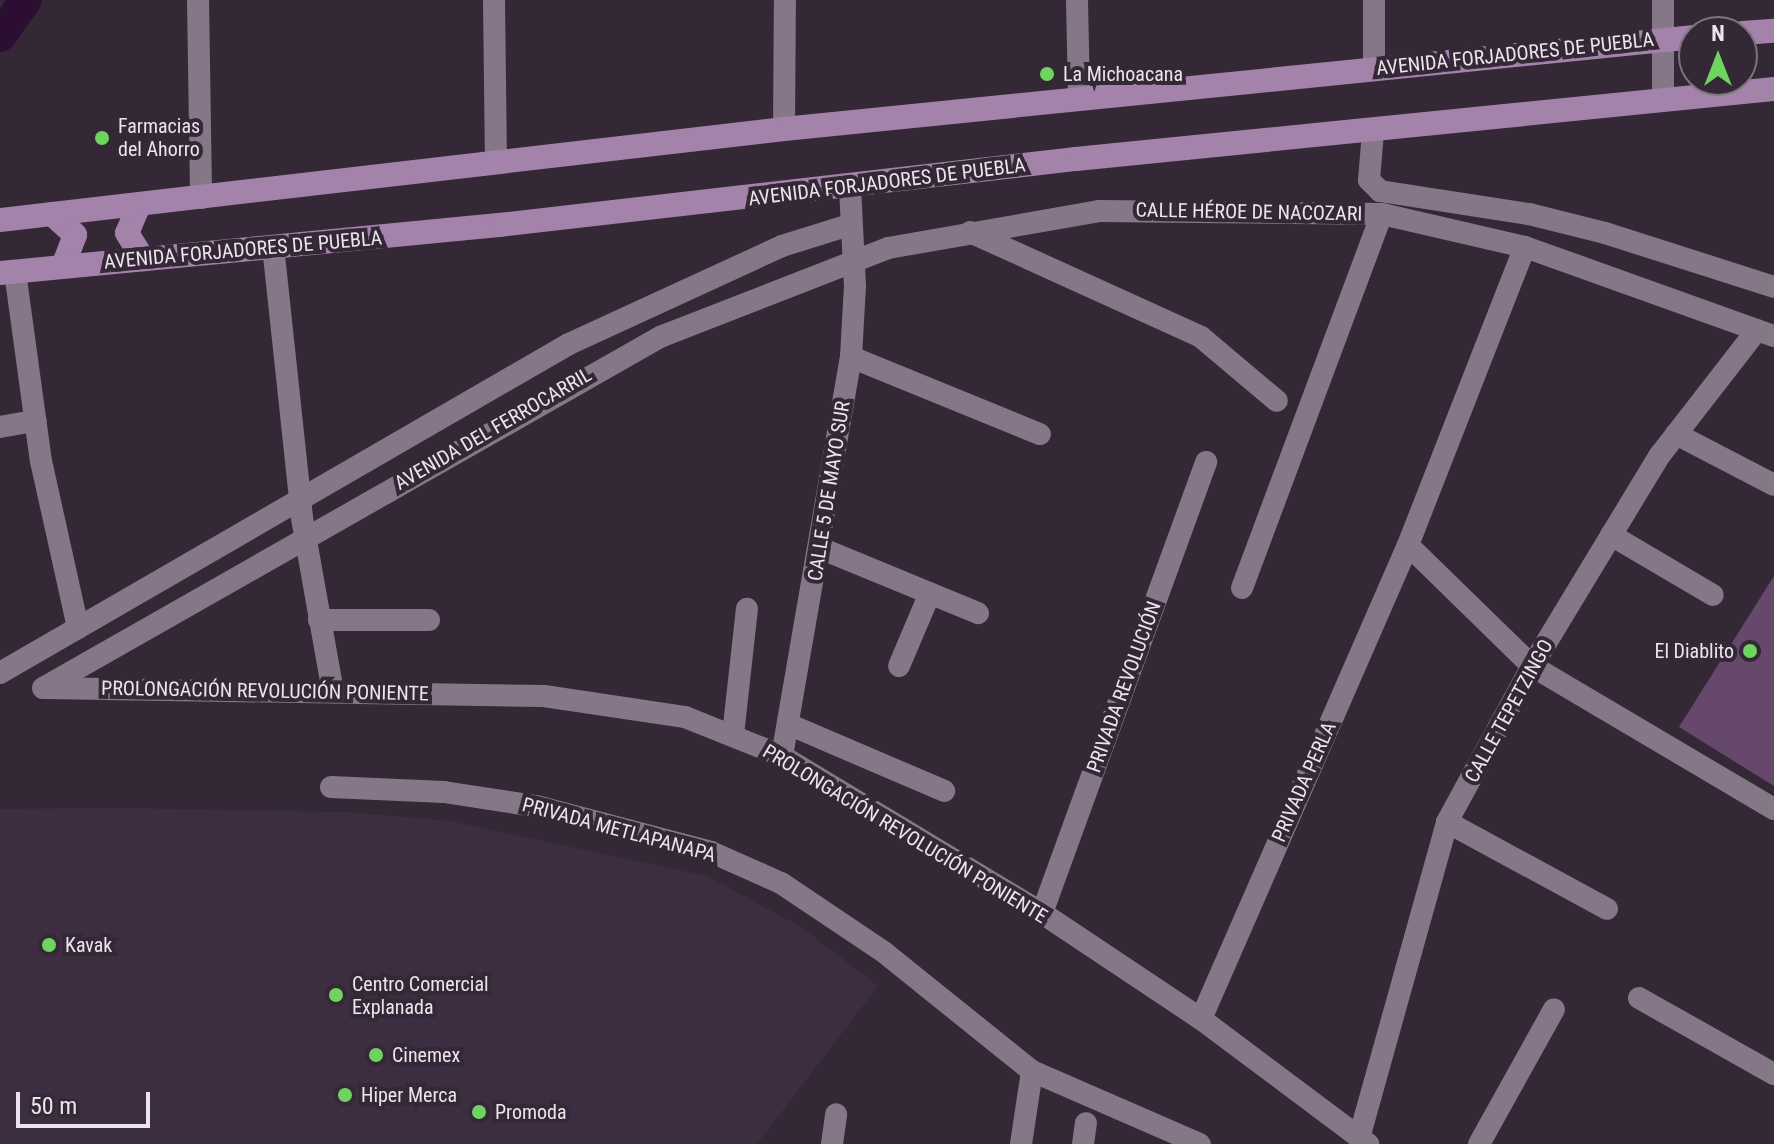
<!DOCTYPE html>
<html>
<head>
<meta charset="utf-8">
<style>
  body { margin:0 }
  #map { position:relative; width:1774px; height:1144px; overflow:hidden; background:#342836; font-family:"Roboto Condensed",sans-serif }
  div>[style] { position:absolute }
  .built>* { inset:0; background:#3d2d41 }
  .green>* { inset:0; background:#66486c }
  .river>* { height:32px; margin:-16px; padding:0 16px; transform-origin:16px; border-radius:16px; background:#2b0e31 }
  .minor>* { height:22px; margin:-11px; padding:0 11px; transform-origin:11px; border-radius:11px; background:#857788 }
  .major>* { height:24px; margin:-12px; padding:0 12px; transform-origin:12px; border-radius:12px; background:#a483aa }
  .dots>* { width:22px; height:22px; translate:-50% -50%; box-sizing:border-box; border:4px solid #342836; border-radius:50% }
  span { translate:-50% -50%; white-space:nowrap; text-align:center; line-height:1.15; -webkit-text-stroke:8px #342836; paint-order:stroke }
  .street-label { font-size:20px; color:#ece4ed }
  .poi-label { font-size:20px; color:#ece4ed }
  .left { translate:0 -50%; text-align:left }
  .right { translate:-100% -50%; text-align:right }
  .north { position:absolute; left:1678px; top:16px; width:80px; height:80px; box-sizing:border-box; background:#342836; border:2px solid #7e737f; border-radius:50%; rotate:0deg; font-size:22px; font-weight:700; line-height:32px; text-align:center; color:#ece4ed }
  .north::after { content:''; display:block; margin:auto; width:28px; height:36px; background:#6fd35f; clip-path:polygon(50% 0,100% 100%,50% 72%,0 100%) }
  .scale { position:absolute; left:16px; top:1092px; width:134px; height:36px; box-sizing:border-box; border:4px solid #ece4ed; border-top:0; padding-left:10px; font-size:24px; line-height:28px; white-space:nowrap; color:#ece4ed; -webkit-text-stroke:6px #342836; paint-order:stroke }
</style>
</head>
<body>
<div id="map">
  <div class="built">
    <div style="clip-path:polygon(119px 808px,346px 812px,450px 821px,707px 876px,801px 927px,878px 986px,757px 1144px,0 1144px,0 809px)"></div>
  </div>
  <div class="green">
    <div style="clip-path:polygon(1774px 576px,1774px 786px,1679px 727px)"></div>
  </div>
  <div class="river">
    <div style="left:0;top:36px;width:44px;rotate:-54.2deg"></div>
  </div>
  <div class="minor">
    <div style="left:198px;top:0;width:198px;rotate:89.1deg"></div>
    <div style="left:494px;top:0;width:161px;rotate:89.3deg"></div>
    <div style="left:1077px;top:0;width:99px;rotate:88.8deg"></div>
    <div style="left:1374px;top:0;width:68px;rotate:90deg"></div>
    <div style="left:1663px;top:100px;width:100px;rotate:-90deg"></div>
    <div style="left:784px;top:129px;width:129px;rotate:-89.6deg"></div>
    <div style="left:1373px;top:132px;width:48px;rotate:94.8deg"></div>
    <div style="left:1369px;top:180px;width:16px;rotate:45deg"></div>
    <div style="left:1380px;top:191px;width:151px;rotate:8.8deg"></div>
    <div style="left:1529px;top:214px;width:78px;rotate:14deg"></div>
    <div style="left:1605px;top:233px;width:177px;rotate:17.7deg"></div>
    <div style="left:970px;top:232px;width:254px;rotate:24.4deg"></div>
    <div style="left:1201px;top:337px;width:99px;rotate:40.1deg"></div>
    <div style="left:273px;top:246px;width:274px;rotate:83.9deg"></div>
    <div style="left:302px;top:518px;width:177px;rotate:79.9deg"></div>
    <div style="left:15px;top:272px;width:191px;rotate:82.2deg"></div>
    <div style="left:41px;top:461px;width:171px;rotate:77.5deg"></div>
    <div style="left:851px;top:357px;width:204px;rotate:22.2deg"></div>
    <div style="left:0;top:427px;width:36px;rotate:-10deg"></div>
    <div style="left:1676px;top:434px;width:110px;rotate:27.5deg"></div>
    <div style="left:1611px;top:535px;width:118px;rotate:30.5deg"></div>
    <div style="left:1408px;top:545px;width:173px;rotate:44.3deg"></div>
    <div style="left:1532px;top:666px;width:281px;rotate:30.6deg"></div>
    <div style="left:820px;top:548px;width:171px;rotate:22.4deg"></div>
    <div style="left:1242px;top:588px;width:399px;rotate:-69.5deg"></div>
    <div style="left:319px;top:620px;width:110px"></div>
    <div style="left:899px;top:666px;width:79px;rotate:-67deg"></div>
    <div style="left:0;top:673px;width:657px;rotate:-30.04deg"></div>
    <div style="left:569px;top:344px;width:234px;rotate:-24.7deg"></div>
    <div style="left:782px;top:246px;width:73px;rotate:-17.4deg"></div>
    <div style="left:43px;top:688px;width:710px;rotate:-29.63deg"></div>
    <div style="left:660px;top:337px;width:245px;rotate:-21.3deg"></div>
    <div style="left:888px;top:248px;width:214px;rotate:-9.9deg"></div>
    <div style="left:1099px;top:211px;width:283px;rotate:0.6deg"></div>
    <div style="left:1382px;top:214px;width:147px;rotate:13deg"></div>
    <div style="left:1525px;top:247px;width:264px;rotate:19.7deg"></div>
    <div style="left:44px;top:688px;width:500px;rotate:0.92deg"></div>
    <div style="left:544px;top:696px;width:143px;rotate:8.5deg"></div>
    <div style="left:685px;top:717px;width:105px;rotate:21.9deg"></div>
    <div style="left:782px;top:756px;width:304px;rotate:31.1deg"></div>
    <div style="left:1042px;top:913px;width:191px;rotate:33.7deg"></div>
    <div style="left:1201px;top:1019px;width:209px;rotate:36.8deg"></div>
    <div style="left:788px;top:724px;width:170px;rotate:23.2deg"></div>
    <div style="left:733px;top:735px;width:127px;rotate:-83.7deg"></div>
    <div style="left:782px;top:756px;width:405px;rotate:-80.2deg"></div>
    <div style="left:851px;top:357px;width:71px;rotate:-86.8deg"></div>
    <div style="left:855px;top:286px;width:99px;rotate:-92.9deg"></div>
    <div style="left:331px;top:787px;width:113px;rotate:2.5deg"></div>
    <div style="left:444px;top:792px;width:93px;rotate:8.7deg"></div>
    <div style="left:536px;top:806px;width:181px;rotate:14.7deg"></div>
    <div style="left:711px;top:852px;width:77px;rotate:23.9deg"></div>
    <div style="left:781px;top:883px;width:125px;rotate:33.9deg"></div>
    <div style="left:885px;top:953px;width:189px;rotate:38.8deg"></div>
    <div style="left:1032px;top:1071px;width:183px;rotate:23.5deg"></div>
    <div style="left:1447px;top:822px;width:182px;rotate:28.5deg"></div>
    <div style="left:1042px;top:913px;width:480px;rotate:-70deg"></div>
    <div style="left:1639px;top:998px;width:155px;rotate:29.4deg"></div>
    <div style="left:1201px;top:1019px;width:517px;rotate:-66.41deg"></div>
    <div style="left:1408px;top:545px;width:320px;rotate:-68.6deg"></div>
    <div style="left:1359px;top:1138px;width:328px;rotate:-74.4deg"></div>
    <div style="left:1447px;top:822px;width:178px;rotate:-61.4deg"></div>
    <div style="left:1532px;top:666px;width:247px;rotate:-58.8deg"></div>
    <div style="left:1660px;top:455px;width:158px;rotate:-52.2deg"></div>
    <div style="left:832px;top:1144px;width:30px;rotate:-82deg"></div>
    <div style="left:1021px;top:1144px;width:74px;rotate:-81.4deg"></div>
    <div style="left:1083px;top:1144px;width:21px;rotate:-82deg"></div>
    <div style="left:1479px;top:1144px;width:154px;rotate:-60.9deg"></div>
  </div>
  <div class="major">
    <div style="left:1742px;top:33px;width:32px;rotate:-4deg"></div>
    <div style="left:139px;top:205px;width:30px;rotate:113deg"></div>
    <div style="left:127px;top:233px;width:31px;rotate:58deg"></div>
    <div style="left:52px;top:214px;width:31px;rotate:42deg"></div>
    <div style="left:75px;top:235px;width:34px;rotate:111deg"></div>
    <div style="left:0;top:220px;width:789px;rotate:-6.62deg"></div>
    <div style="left:784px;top:129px;width:915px;rotate:-5.77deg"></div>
    <div style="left:0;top:273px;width:501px;rotate:-5.49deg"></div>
    <div style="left:499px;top:225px;width:581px;rotate:-6.53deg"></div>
    <div style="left:1076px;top:159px;width:702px;rotate:-5.73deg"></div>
  </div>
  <div class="dots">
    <div style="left:1047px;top:74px;background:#6fd35f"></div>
    <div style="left:102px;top:138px;background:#6fd35f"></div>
    <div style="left:1750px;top:651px;background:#6fd35f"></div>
    <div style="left:49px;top:945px;background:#6fd35f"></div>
    <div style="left:336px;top:995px;background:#6fd35f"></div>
    <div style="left:376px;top:1055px;background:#6fd35f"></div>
    <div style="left:345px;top:1095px;background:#6fd35f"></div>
    <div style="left:479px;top:1112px;background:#6fd35f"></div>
  </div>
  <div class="street-label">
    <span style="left:1515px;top:54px;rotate:-6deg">AVENIDA FORJADORES DE PUEBLA</span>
    <span style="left:887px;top:182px;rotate:-7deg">AVENIDA FORJADORES DE PUEBLA</span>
    <span style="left:1249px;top:212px;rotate:1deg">CALLE HÉROE DE NACOZARI</span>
    <span style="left:243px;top:250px;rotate:-5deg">AVENIDA FORJADORES DE PUEBLA</span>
    <span style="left:493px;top:429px;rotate:-30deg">AVENIDA DEL FERROCARRIL</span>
    <span style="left:829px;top:491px;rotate:-81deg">CALLE 5 DE MAYO SUR</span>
    <span style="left:1124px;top:687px;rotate:-70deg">PRIVADA REVOLUCIÓN</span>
    <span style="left:265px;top:691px;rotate:1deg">PROLONGACIÓN REVOLUCIÓN PONIENTE</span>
    <span style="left:1509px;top:711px;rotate:-61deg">CALLE TEPETZINGO</span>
    <span style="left:1304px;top:782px;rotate:-66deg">PRIVADA PERLA</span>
    <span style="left:619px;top:830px;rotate:15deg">PRIVADA METLAPANAPA</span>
    <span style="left:905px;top:834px;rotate:31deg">PROLONGACIÓN REVOLUCIÓN PONIENTE</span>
  </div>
  <div class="poi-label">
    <span class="left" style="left:1063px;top:74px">La Michoacana</span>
    <span class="left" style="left:118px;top:138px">Farmacias<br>del Ahorro</span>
    <span class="right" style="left:1734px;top:651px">El Diablito</span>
    <span class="left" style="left:65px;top:945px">Kavak</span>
    <span class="left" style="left:352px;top:996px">Centro Comercial<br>Explanada</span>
    <span class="left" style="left:392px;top:1055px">Cinemex</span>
    <span class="left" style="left:361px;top:1095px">Hiper Merca</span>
    <span class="left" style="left:495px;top:1112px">Promoda</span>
  </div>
  <div class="north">N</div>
  <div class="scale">50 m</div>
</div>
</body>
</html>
